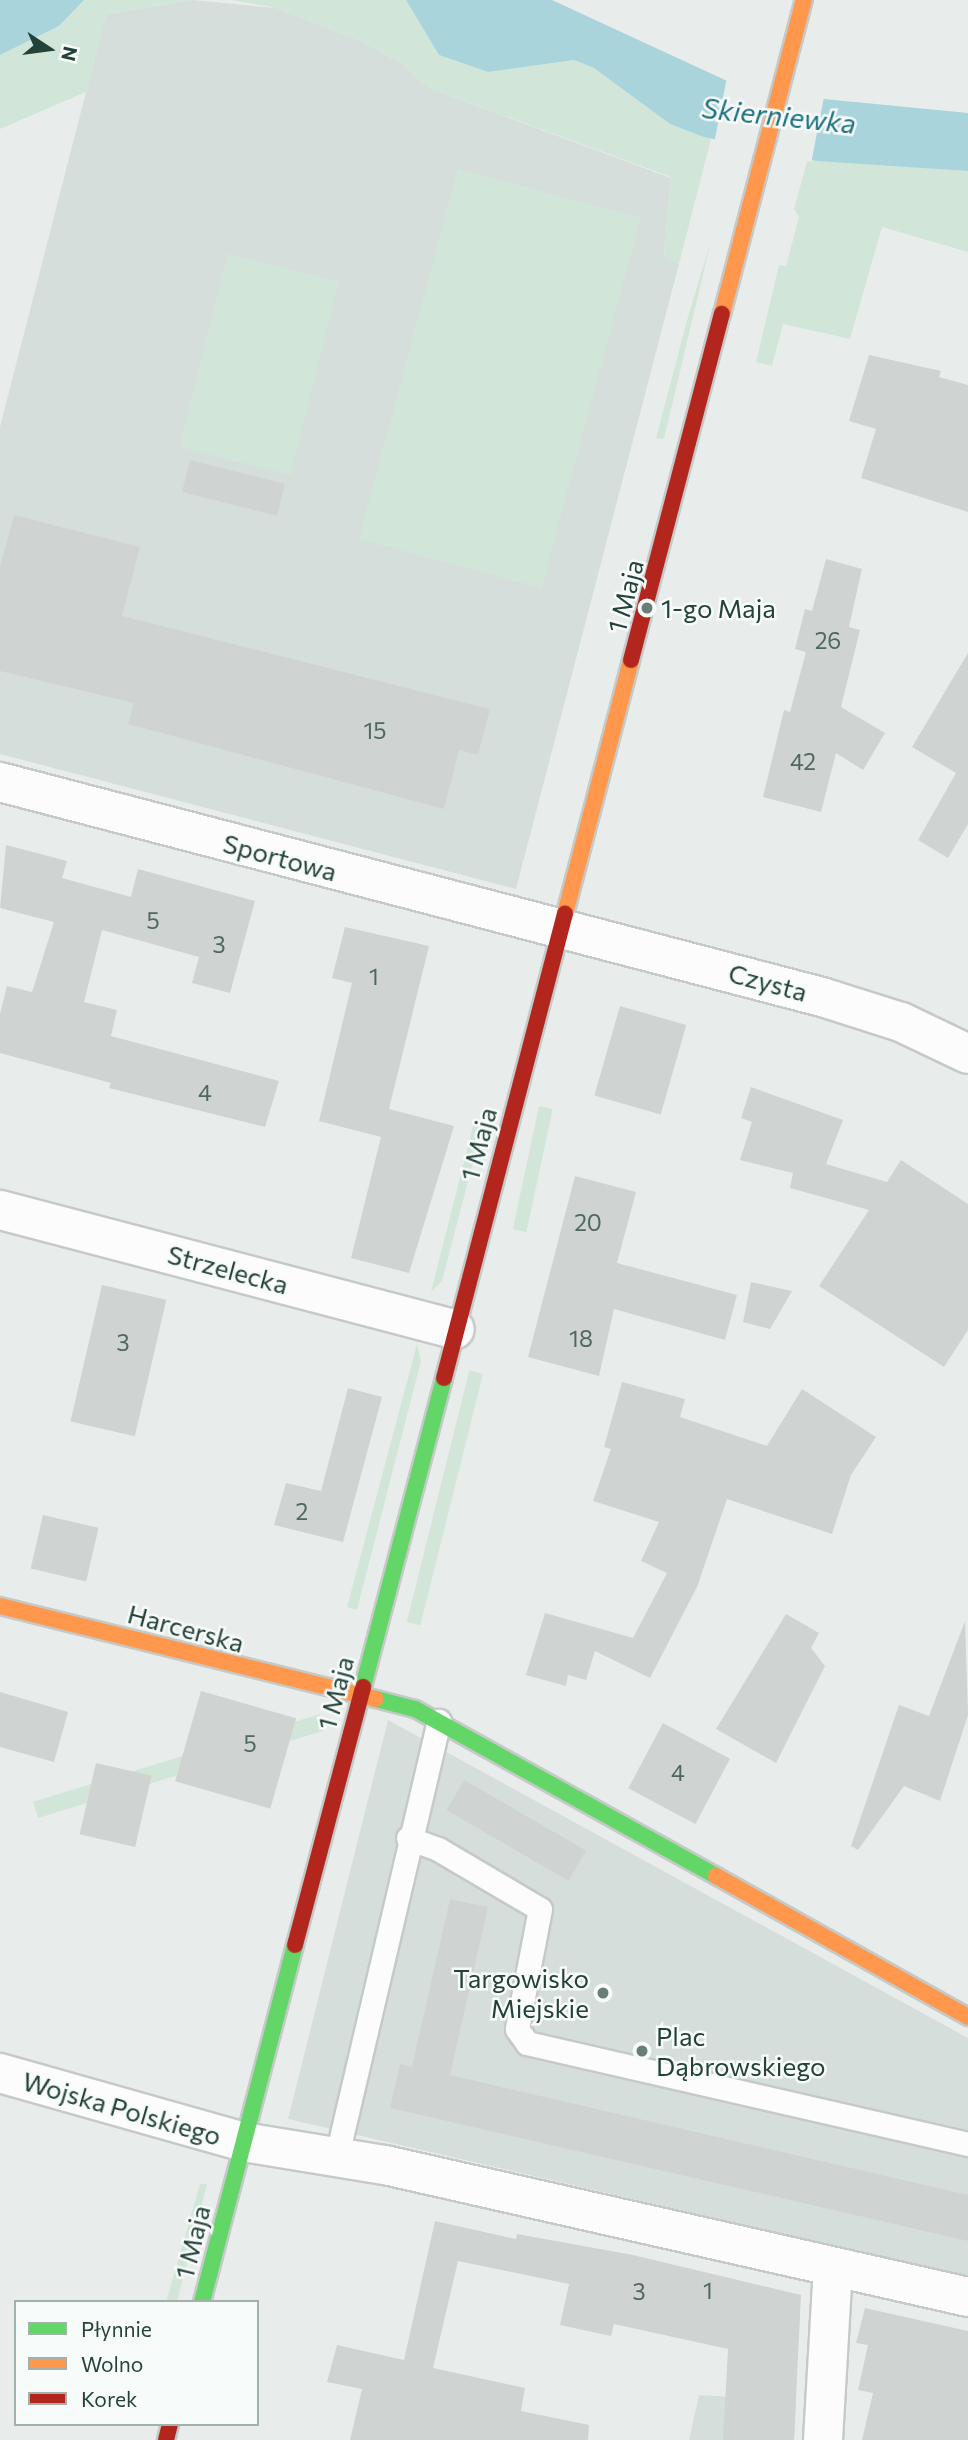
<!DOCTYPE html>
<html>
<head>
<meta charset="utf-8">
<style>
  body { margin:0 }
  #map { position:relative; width:968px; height:2440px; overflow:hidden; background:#e8edeb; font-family:Commissioner,sans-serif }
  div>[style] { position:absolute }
  .built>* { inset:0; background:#d6dedb }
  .green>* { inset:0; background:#d1e6d8; transform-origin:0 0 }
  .water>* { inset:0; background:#a9d4db }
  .pier>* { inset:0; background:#e8edeb; transform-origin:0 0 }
  .building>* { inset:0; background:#cfd4d2; transform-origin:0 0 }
  .roads { filter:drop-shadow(2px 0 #c5cac8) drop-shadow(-2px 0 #c5cac8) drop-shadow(0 2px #c5cac8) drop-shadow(0 -2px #c5cac8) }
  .lane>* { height:23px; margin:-11.5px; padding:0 11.5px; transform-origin:11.5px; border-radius:11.5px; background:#fcfcfc }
  .street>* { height:38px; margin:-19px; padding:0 19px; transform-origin:19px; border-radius:19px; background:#fcfcfc }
  .fast>* { height:16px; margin:-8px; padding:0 8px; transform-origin:8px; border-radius:8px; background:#63d668 }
  .slow>* { height:16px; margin:-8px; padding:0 8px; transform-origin:8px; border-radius:8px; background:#ff974d }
  .jam>* { height:16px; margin:-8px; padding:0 8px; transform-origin:8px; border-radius:8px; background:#b3261e }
  .dots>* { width:19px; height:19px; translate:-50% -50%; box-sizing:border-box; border:4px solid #f7fbf9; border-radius:50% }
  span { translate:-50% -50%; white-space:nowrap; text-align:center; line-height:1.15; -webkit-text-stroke:5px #f7fbf9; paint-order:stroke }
  .number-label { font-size:23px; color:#506761 }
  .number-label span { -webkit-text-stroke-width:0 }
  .street-label { font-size:26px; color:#24423a }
  .poi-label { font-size:26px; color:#24423a }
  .left { translate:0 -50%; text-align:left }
  .right { translate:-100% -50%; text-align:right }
  .water-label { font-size:28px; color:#1c6f80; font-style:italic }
  .legend { position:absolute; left:14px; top:2300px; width:245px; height:126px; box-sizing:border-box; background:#f7fbf9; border:2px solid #a3b1ad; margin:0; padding:9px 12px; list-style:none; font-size:21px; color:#24423a }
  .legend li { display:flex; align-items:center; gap:14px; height:35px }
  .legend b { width:35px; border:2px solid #a3b1ad }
  .north { position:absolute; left:14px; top:14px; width:70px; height:70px; -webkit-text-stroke:5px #f7fbf9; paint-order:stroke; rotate:103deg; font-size:19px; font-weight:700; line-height:28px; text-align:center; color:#24423a }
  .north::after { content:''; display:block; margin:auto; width:24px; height:32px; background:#24423a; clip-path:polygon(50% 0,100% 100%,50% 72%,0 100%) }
</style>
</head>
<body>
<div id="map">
  <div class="built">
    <div style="clip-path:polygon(192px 0,276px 8px,364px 42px,401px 63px,429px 88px,671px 178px,664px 256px,679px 264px,516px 889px,0 754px,0 427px,106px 14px)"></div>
    <div style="clip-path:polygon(388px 1720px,968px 2038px,968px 2277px,288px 2119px)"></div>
    <div style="clip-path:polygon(699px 2395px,796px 2401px,794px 2440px,689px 2440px)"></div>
  </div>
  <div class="green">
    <div style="clip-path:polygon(84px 0,192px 0,106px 14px,86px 92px,0 129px,0 55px,59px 26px)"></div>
    <div style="clip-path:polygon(232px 0,406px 0,439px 55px,488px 72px,574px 60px,594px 68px,670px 124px,711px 139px,679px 264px,664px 257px,671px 177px,429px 88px,401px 63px,364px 42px,276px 8px)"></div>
    <div style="clip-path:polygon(808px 158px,968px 171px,968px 252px,882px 227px,850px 339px,783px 324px,772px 366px,756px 362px,779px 265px,786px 266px,799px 217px,794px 209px)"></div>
    <div style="left:458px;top:169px;width:189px;height:383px;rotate:15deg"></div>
    <div style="clip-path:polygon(711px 241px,664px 439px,656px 438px,689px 313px)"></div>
    <div style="left:228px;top:254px;width:114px;height:199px;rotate:14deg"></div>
    <div style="left:539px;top:1106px;width:14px;height:126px;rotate:12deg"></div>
    <div style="clip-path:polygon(474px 1122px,483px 1124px,442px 1281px,431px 1292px)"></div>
    <div style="clip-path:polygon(417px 1344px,421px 1361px,357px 1610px,347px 1607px)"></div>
    <div style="left:483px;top:1374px;width:259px;height:14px;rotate:104deg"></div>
    <div style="left:320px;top:1714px;width:17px;height:300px;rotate:73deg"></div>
    <div style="clip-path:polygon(200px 2184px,207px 2184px,177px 2302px,166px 2302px)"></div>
  </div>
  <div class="water">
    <div style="clip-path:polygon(0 0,84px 0,59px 26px,0 55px)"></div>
    <div style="clip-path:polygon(406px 0,552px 0,725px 80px,824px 99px,968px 113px,968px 171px,817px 161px,704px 137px,670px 124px,594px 68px,574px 60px,488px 72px,439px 55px)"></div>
  </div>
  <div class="pier">
    <div style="left:727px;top:77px;width:99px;height:67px;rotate:11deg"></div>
  </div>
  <div class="building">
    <div style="clip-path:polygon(869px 355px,941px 371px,939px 377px,968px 385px,968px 512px,861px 478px,876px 429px,849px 421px)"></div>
    <div style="left:190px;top:460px;width:98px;height:33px;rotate:14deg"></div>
    <div style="clip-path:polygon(14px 515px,140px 547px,122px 616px,490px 709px,478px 755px,459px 750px,444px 809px,128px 724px,134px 703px,0 671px,0 567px)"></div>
    <div style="clip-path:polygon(826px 559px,862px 569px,849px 627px,860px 630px,841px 707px,885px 733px,863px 770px,836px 753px,821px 812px,763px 797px,784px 710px,790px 712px,806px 652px,795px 649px,805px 609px,812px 611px)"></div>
    <div style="clip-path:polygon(968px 653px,968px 824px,948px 858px,918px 840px,956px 773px,912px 747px)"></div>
    <div style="clip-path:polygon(6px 845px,67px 861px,62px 878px,131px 897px,138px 869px,255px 901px,230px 993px,192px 983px,199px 957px,102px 930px,84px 1002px,117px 1010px,111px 1036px,279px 1081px,265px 1127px,109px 1088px,111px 1083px,0 1053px,0 1014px,7px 986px,32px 992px,54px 922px,0 908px)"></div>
    <div style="clip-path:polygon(345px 927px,429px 946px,389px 1109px,454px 1126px,409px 1273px,351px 1258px,381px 1137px,319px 1121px,352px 983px,332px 978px)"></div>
    <div style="left:620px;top:1006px;width:69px;height:93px;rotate:16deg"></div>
    <div style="clip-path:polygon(751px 1087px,843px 1120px,826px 1164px,887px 1182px,901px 1160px,968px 1204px,968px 1330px,944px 1367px,819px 1286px,869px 1210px,790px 1188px,793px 1173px,740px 1160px,752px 1122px,741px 1118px)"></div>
    <div style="clip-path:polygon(575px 1176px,636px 1192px,617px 1263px,737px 1295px,725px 1340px,614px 1309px,599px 1376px,528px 1357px)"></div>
    <div style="clip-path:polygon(751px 1282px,792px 1291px,770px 1329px,743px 1322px)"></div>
    <div style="left:102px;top:1285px;width:66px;height:140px;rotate:13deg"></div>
    <div style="clip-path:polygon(622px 1382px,685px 1399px,680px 1417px,767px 1446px,802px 1389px,876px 1437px,851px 1475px,832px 1534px,727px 1499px,697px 1587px,650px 1678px,595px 1651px,586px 1680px,568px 1675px,566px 1686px,526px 1675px,545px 1613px,633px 1638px,667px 1573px,641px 1561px,659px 1522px,593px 1501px,611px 1449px,604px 1447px)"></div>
    <div style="clip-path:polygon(348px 1388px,382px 1397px,343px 1542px,274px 1525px,286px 1483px,321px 1491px)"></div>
    <div style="left:43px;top:1515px;width:57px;height:55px;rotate:13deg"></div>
    <div style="clip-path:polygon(786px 1614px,819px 1633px,811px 1648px,825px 1666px,776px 1763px,716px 1729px)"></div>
    <div style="clip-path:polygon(965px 1621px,968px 1715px,940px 1801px,904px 1786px,858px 1850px,851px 1846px,899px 1705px,929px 1716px)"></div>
    <div style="left:201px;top:1691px;width:99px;height:94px;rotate:16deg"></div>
    <div style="clip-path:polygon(0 1692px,68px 1712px,54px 1762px,0 1747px)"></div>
    <div style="left:663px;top:1723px;width:76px;height:74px;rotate:28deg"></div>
    <div style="left:96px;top:1763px;width:57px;height:73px;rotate:13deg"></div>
    <div style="left:464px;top:1780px;width:141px;height:35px;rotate:30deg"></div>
    <div style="clip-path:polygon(450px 1899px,488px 1907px,450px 2075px,968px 2195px,968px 2241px,390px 2108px,400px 2064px,412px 2067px)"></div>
    <div style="clip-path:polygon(435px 2221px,516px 2239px,517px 2234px,633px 2255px,801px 2295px,794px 2440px,723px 2440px,728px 2349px,614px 2324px,611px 2336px,560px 2325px,569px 2284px,458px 2261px,433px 2368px,525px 2388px,521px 2411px,589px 2425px,588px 2440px,350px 2440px,362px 2389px,327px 2382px,337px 2345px,404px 2360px)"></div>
    <div style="clip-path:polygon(865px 2308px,968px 2331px,968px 2440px,862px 2440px,873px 2393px,858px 2390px,868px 2345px,856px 2343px)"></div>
  </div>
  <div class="roads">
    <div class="lane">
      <div style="left:408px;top:1838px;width:32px;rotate:20deg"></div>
      <div style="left:438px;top:1849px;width:118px;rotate:30.5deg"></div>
      <div style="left:540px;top:1909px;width:122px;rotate:100.9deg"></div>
      <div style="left:517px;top:2029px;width:17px;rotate:54deg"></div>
      <div style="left:527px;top:2043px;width:452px;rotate:12.9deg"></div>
      <div style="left:337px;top:2155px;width:446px;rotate:-76.8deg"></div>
    </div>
    <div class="street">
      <div style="left:0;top:782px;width:850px;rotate:14.66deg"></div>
      <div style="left:822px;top:997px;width:83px;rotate:17.6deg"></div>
      <div style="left:901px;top:1022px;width:74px;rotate:25.5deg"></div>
      <div style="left:0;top:1210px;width:470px;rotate:14.7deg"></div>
      <div style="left:0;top:2073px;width:254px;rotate:15.8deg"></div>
      <div style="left:244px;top:2142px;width:143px;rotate:9.3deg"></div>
      <div style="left:385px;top:2165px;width:598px;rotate:12.76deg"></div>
      <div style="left:823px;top:2440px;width:173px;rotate:-86.7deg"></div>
    </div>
    <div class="fast">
      <div style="left:363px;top:1687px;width:319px;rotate:-75.3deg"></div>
      <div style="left:376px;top:1699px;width:40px;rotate:14.4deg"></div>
      <div style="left:415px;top:1709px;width:344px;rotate:29deg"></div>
      <div style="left:202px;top:2302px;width:369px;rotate:-75.4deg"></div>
    </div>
    <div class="slow">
      <div style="left:722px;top:314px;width:325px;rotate:-75.4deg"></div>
      <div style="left:565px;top:914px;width:262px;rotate:-75.4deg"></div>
      <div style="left:0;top:1606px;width:387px;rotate:13.9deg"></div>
      <div style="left:716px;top:1876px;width:289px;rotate:29.2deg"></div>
    </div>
    <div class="jam">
      <div style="left:631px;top:660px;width:358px;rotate:-75.3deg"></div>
      <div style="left:444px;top:1378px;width:480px;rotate:-75.4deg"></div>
      <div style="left:295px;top:1945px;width:267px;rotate:-75.2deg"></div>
      <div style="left:166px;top:2440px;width:16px;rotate:-76deg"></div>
    </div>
  </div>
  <div class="dots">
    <div style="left:647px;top:608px;background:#697e78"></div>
    <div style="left:603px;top:1993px;background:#697e78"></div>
    <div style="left:642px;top:2051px;background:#697e78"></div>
  </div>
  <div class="number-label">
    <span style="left:828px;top:640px">26</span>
    <span style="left:375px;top:730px">15</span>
    <span style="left:803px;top:761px">42</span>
    <span style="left:153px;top:920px">5</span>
    <span style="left:219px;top:944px">3</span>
    <span style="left:374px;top:976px">1</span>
    <span style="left:205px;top:1092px">4</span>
    <span style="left:588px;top:1222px">20</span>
    <span style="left:581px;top:1338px">18</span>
    <span style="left:123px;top:1342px">3</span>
    <span style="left:302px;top:1511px">2</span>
    <span style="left:250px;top:1743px">5</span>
    <span style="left:678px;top:1772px">4</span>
    <span style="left:708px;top:2290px">1</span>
    <span style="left:639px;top:2291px">3</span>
  </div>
  <div class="street-label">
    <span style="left:625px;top:596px;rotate:-75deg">1 Maja</span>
    <span style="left:280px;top:857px;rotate:15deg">Sportowa</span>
    <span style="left:768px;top:982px;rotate:15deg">Czysta</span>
    <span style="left:478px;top:1144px;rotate:-75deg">1 Maja</span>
    <span style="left:228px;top:1269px;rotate:15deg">Strzelecka</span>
    <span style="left:186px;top:1628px;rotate:15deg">Harcerska</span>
    <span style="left:335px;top:1693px;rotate:-75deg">1 Maja</span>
    <span style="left:122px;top:2108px;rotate:16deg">Wojska Polskiego</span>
    <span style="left:192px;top:2242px;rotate:-76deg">1 Maja</span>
  </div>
  <div class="poi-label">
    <span class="left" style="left:661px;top:608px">1-go Maja</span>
    <span class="right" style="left:589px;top:1993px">Targowisko<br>Miejskie</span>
    <span class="left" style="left:656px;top:2051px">Plac<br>Dąbrowskiego</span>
  </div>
  <div class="water-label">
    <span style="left:779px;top:115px;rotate:6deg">Skierniewka</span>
  </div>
  <ul class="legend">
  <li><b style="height:9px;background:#63d668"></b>Płynnie</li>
  <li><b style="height:9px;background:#ff974d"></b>Wolno</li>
  <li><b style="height:9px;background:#b3261e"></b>Korek</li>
  </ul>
  <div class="north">N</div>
</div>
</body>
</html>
